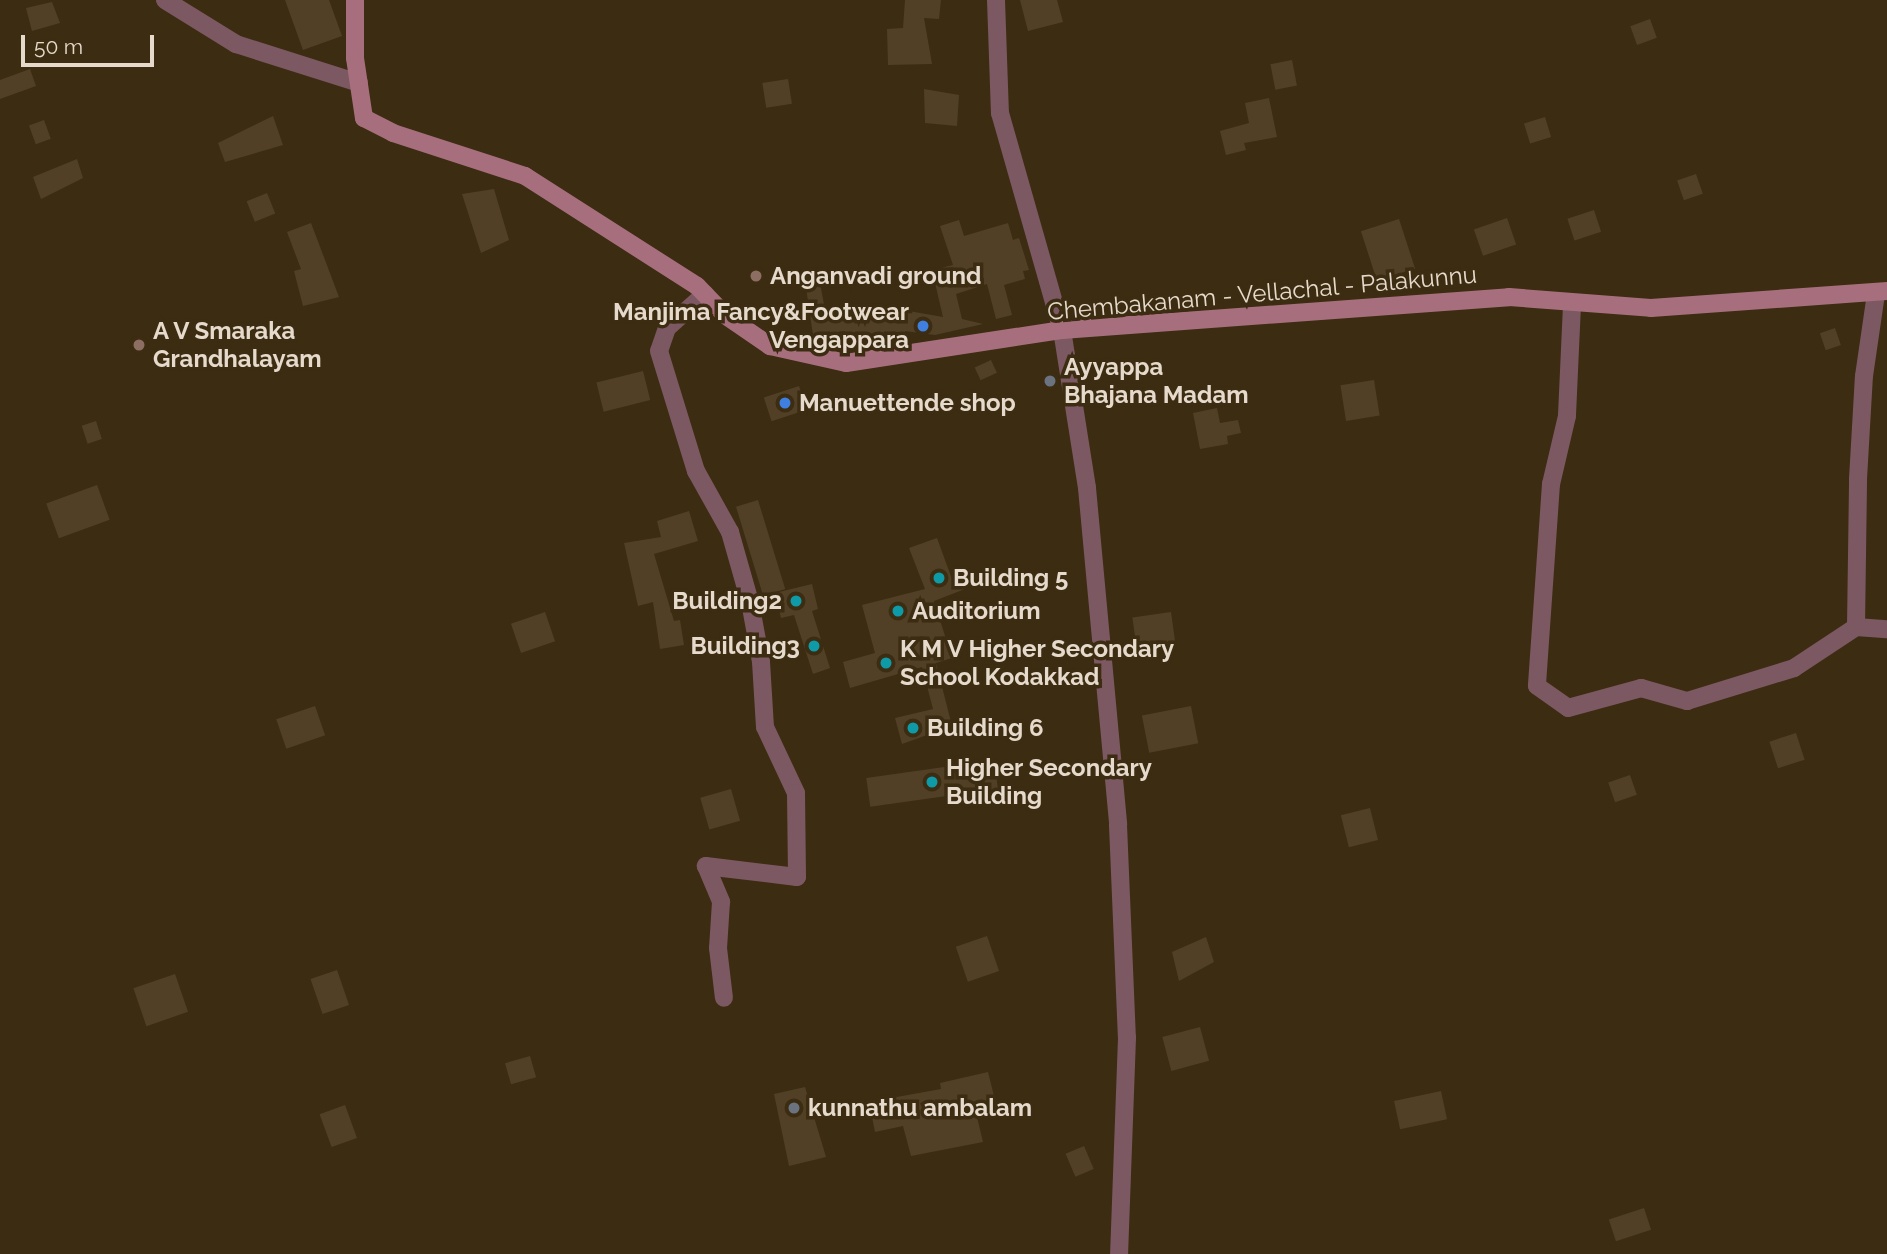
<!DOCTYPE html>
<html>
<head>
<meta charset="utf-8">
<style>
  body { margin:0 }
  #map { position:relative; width:1887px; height:1254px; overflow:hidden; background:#3c2c11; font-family:Raleway,sans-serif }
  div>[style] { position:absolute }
  .building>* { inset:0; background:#514025; transform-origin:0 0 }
  .street>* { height:18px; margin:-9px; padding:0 9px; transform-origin:9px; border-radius:9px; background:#7c5862 }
  .secondary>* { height:18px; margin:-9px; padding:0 9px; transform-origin:9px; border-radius:9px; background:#a76f7e }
  .dots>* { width:19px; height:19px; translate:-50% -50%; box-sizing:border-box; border:4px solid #3c2c11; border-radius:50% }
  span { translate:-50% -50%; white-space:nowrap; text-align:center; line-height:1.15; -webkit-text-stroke:7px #3c2c11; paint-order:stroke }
  .poi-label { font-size:24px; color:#e5dacb; font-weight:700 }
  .left { translate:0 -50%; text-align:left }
  .right { translate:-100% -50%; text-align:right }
  .street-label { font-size:24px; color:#e5dacb }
  .scale { position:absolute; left:21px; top:35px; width:133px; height:32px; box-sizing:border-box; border:4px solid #e5dacb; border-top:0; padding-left:9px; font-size:21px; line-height:24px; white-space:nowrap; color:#e5dacb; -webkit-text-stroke:5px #3c2c11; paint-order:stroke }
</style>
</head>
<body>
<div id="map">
  <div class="building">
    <div style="clip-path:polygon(285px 0,329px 0,342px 36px,303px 50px)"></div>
    <div style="clip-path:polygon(905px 0,941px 0,939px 19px,924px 18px,932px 64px,888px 65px,887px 29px,903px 28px)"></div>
    <div style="clip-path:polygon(1020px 0,1057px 0,1063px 22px,1028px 31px)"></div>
    <div style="clip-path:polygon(52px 2px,60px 23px,32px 31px,26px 8px)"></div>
    <div style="left:1650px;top:19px;width:20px;height:21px;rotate:70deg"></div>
    <div style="left:1292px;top:60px;width:26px;height:22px;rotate:79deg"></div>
    <div style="clip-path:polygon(30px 69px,36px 86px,0 99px,0 80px)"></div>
    <div style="left:788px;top:79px;width:25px;height:26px;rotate:81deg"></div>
    <div style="clip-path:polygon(924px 89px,959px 95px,957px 126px,925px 123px)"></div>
    <div style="clip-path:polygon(1269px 98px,1277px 137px,1244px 143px,1246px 150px,1226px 155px,1220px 131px,1249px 123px,1245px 103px)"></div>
    <div style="clip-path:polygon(273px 116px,283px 145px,225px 162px,218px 143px)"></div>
    <div style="left:1545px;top:117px;width:21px;height:22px;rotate:73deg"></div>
    <div style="left:44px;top:120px;width:20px;height:16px;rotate:70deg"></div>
    <div style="clip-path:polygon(77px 159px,83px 178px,41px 199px,33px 177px)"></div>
    <div style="left:1696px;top:174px;width:21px;height:20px;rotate:71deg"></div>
    <div style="clip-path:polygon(494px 189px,509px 240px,481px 253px,462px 194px)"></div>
    <div style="left:267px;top:193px;width:22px;height:22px;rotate:68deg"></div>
    <div style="left:1594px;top:210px;width:23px;height:28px;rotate:72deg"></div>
    <div style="left:1507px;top:218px;width:28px;height:35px;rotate:71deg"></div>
    <div style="left:1399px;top:219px;width:52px;height:40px;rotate:72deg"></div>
    <div style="clip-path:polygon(959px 220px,964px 236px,1008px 223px,1013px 240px,1019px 238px,1029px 270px,1023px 271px,1025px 279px,1004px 285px,1012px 315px,996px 319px,987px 284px,956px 294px,962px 319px,983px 324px,935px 335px,905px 331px,906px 335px,881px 338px,845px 338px,845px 331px,813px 335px,804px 274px,818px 272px,825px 310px,833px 309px,834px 315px,903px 310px,943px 317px,932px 270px,953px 265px,940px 226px)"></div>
    <div style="clip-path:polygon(311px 223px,339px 297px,303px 306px,294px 271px,301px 269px,287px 232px)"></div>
    <div style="left:1835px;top:328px;width:18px;height:16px;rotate:71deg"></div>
    <div style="left:991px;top:360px;width:14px;height:18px;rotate:65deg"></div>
    <div style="left:643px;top:371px;width:30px;height:48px;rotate:76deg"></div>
    <div style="left:1374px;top:380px;width:36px;height:34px;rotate:81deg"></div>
    <div style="left:799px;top:386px;width:25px;height:37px;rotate:72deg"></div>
    <div style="clip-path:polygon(1217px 408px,1220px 423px,1238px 420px,1241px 433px,1227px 436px,1228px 444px,1200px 449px,1193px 413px)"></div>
    <div style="left:96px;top:421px;width:19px;height:15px;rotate:72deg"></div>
    <div style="left:97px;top:485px;width:37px;height:54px;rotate:70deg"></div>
    <div style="left:758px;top:500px;width:93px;height:23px;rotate:73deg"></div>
    <div style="clip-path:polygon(689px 511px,698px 541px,654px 554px,674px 621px,680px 620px,684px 645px,660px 649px,653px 602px,638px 606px,624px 543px,661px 537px,657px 521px)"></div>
    <div style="clip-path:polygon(937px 538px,953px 582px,962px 580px,965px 589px,934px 601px,952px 658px,936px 663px,952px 726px,902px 744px,895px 718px,933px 709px,922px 667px,850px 688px,843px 662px,875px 653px,862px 605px,925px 589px,909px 548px)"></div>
    <div style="clip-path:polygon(812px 584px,818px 609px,812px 611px,830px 668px,813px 674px,794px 615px,781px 618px,775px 593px)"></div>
    <div style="left:545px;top:612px;width:31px;height:36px;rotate:71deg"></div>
    <div style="left:1171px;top:612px;width:34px;height:39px;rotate:82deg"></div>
    <div style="left:315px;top:706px;width:31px;height:41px;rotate:71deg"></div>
    <div style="left:1191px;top:706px;width:38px;height:50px;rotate:79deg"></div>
    <div style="left:1796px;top:733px;width:28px;height:28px;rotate:72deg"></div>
    <div style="left:994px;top:760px;width:29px;height:129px;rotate:82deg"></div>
    <div style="left:1630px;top:775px;width:21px;height:23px;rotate:71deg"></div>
    <div style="left:731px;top:789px;width:33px;height:32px;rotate:74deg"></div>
    <div style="left:1370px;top:808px;width:33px;height:30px;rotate:76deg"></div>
    <div style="left:987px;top:936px;width:37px;height:33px;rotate:71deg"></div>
    <div style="clip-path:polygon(1206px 937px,1214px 962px,1179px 981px,1172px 952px)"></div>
    <div style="left:337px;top:970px;width:37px;height:28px;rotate:71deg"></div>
    <div style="left:175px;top:974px;width:40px;height:44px;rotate:71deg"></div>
    <div style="left:1200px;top:1027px;width:35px;height:39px;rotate:75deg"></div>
    <div style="left:530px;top:1056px;width:22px;height:26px;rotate:74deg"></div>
    <div style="clip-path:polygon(988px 1072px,997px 1108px,976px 1113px,983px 1142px,911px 1156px,903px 1126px,875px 1132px,869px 1102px,941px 1089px,940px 1083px)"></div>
    <div style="clip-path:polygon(805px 1087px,826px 1157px,789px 1166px,774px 1094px)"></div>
    <div style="left:1441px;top:1091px;width:29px;height:48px;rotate:78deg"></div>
    <div style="left:345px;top:1105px;width:35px;height:27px;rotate:70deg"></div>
    <div style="left:1084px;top:1146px;width:25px;height:20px;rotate:67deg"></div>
    <div style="left:1644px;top:1208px;width:23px;height:37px;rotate:72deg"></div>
  </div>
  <div class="street">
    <div style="left:165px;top:0;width:84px;rotate:31.8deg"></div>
    <div style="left:236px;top:44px;width:129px;rotate:17.6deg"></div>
    <div style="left:996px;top:0;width:113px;rotate:88deg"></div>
    <div style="left:1000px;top:113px;width:226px;rotate:74.1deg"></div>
    <div style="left:1062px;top:330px;width:160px;rotate:81deg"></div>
    <div style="left:1087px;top:488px;width:338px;rotate:84.7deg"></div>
    <div style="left:1118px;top:825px;width:213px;rotate:87.6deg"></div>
    <div style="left:1127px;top:1038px;width:216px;rotate:92.1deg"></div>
    <div style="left:705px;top:294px;width:51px;rotate:138.2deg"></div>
    <div style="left:667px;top:328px;width:24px;rotate:109deg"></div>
    <div style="left:659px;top:351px;width:126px;rotate:72.9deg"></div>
    <div style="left:696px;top:471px;width:70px;rotate:60.9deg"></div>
    <div style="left:730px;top:532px;width:73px;rotate:74.1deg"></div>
    <div style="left:750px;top:602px;width:61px;rotate:79.6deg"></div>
    <div style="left:761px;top:662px;width:65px;rotate:86.5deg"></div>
    <div style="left:765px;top:727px;width:73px;rotate:64.8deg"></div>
    <div style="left:796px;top:793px;width:84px;rotate:89.3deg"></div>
    <div style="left:797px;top:877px;width:92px;rotate:-173.1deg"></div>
    <div style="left:706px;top:866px;width:39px;rotate:67deg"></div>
    <div style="left:721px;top:902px;width:46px;rotate:93.7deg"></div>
    <div style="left:718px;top:948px;width:50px;rotate:83.2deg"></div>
    <div style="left:1572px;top:305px;width:111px;rotate:92.6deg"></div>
    <div style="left:1567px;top:416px;width:70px;rotate:103.2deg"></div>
    <div style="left:1551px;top:484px;width:202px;rotate:94deg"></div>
    <div style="left:1537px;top:686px;width:38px;rotate:35deg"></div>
    <div style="left:1568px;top:708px;width:76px;rotate:-15.3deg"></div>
    <div style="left:1641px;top:688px;width:48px;rotate:15.8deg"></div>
    <div style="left:1687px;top:701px;width:112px;rotate:-17.1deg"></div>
    <div style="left:1794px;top:668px;width:74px;rotate:-33.5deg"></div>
    <div style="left:1856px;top:627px;width:31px;rotate:4deg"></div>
    <div style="left:1856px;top:627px;width:148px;rotate:-89.2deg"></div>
    <div style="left:1858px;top:479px;width:103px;rotate:-86.7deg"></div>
    <div style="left:1864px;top:376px;width:83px;rotate:-81.7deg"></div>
  </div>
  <div class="secondary">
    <div style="left:355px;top:0;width:58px;rotate:90deg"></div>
    <div style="left:355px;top:58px;width:61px;rotate:81.5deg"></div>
    <div style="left:364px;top:118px;width:33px;rotate:27deg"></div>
    <div style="left:393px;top:133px;width:139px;rotate:18deg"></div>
    <div style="left:525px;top:176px;width:204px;rotate:32.6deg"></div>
    <div style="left:697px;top:286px;width:40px;rotate:46deg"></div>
    <div style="left:725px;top:315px;width:55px;rotate:34.6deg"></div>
    <div style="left:770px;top:346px;width:78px;rotate:12.6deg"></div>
    <div style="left:846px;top:363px;width:219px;rotate:-8.7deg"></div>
    <div style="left:1062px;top:330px;width:448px;rotate:-4.2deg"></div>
    <div style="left:1509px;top:297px;width:142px;rotate:4.4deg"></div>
    <div style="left:1651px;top:308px;width:237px;rotate:-4.1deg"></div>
  </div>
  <div class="dots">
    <div style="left:756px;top:276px;background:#8d6e63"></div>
    <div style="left:923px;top:326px;background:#3f7fe0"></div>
    <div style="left:139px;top:345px;background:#8d6e63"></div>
    <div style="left:1050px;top:381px;background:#6b7280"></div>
    <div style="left:785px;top:403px;background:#3f7fe0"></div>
    <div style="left:939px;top:578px;background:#0f9aa8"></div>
    <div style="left:796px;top:601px;background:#0f9aa8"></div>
    <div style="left:898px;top:611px;background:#0f9aa8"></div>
    <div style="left:814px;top:646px;background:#0f9aa8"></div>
    <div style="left:886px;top:663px;background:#0f9aa8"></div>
    <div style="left:913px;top:728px;background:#0f9aa8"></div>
    <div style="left:932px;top:782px;background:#0f9aa8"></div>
    <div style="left:794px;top:1108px;background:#6b7280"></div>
  </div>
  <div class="poi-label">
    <span class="left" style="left:770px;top:276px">Anganvadi ground</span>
    <span class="right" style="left:909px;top:326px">Manjima Fancy&amp;Footwear<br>Vengappara</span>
    <span class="left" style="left:153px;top:345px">A V Smaraka<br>Grandhalayam</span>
    <span class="left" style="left:1064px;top:381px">Ayyappa<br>Bhajana Madam</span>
    <span class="left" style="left:799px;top:403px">Manuettende shop</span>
    <span class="left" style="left:953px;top:578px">Building 5</span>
    <span class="right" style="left:782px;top:601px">Building2</span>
    <span class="left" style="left:912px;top:611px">Auditorium</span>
    <span class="right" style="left:800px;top:646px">Building3</span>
    <span class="left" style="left:900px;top:663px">K M V Higher Secondary<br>School Kodakkad</span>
    <span class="left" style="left:927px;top:728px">Building 6</span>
    <span class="left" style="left:946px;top:782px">Higher Secondary<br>Building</span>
    <span class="left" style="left:808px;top:1108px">kunnathu ambalam</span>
  </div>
  <div class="street-label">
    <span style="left:1262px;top:293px;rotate:-5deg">Chembakanam - Vellachal - Palakunnu</span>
  </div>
  <div class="scale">50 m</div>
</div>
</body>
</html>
